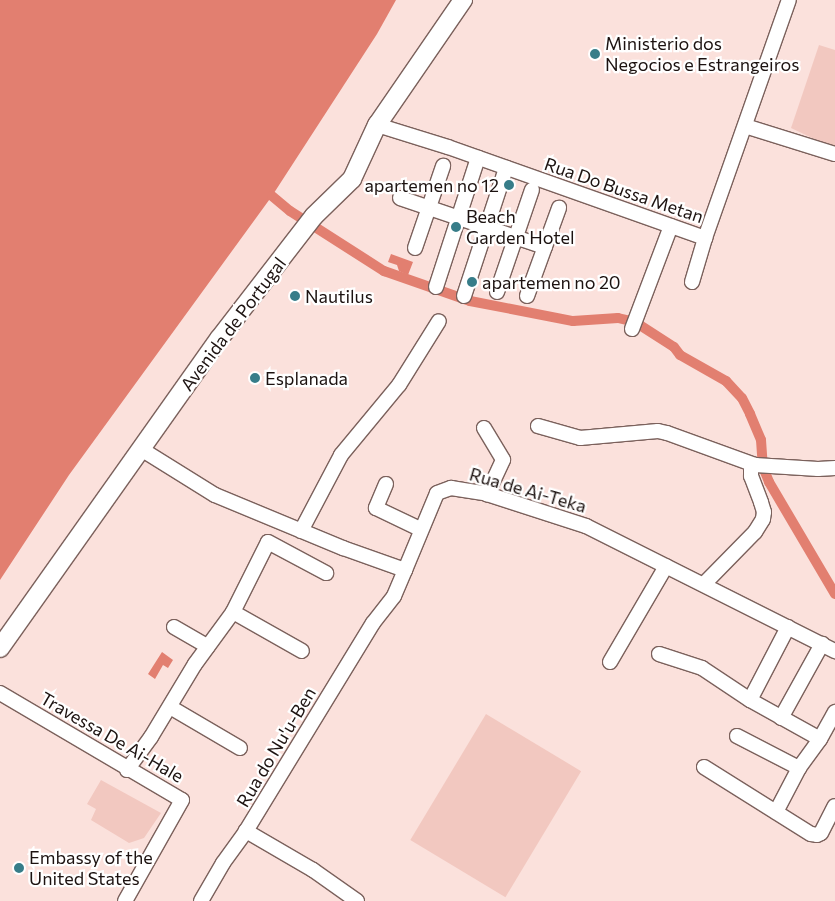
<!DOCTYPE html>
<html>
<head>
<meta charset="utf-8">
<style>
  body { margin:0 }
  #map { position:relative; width:835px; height:901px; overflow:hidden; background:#fbe1dc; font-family:Commissioner,sans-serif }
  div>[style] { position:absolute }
  .green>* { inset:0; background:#f2c8c0; transform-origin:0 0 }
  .water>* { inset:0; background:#e27f70 }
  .canal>* { height:10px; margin:-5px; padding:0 5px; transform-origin:5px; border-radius:5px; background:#e27f70 }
  .roads { filter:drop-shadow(1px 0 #7b615c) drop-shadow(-1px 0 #7b615c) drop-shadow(0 1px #7b615c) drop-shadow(0 -1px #7b615c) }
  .minor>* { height:14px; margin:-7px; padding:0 7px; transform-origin:7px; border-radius:7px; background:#fff }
  .major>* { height:18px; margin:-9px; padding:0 9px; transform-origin:9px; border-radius:9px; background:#fff }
  .dots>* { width:14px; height:14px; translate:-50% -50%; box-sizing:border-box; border:2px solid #fff; border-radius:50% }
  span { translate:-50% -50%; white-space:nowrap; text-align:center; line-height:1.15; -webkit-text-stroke:4.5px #fff; paint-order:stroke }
  .poi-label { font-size:18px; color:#1c1210 }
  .left { translate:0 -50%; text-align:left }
  .right { translate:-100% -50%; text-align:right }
  .street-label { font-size:18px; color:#1c1210 }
</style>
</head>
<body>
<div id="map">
  <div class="green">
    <div style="clip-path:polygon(819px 45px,835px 50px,835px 146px,827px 145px,791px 128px)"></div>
    <div style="left:486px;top:714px;width:111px;height:147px;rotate:31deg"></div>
    <div style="clip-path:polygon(101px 780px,161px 813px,144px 838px,129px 843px,91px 820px,96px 809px,87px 804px)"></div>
  </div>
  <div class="water">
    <div style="clip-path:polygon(0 0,396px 0,377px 34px,272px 196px,69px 475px,0 580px)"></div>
    <div style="clip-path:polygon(391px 254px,413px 262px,408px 275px,399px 271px,397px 265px,388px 262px)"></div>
    <div style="clip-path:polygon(162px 652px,173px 660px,168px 668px,163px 665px,155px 679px,148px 674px)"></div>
  </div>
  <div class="canal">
    <div style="left:272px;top:196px;width:23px;rotate:40deg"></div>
    <div style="left:290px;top:211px;width:112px;rotate:32.6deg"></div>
    <div style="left:384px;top:271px;width:91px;rotate:19.2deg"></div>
    <div style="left:470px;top:301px;width:105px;rotate:11deg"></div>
    <div style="left:573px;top:321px;width:45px;rotate:-3.8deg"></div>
    <div style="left:618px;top:318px;width:17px;rotate:13deg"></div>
    <div style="left:635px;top:322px;width:46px;rotate:32.7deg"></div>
    <div style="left:674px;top:347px;width:10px;rotate:53deg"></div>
    <div style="left:680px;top:355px;width:53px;rotate:29.5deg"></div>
    <div style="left:726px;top:381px;width:23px;rotate:47deg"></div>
    <div style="left:742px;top:398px;width:18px;rotate:63deg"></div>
    <div style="left:750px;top:414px;width:28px;rotate:67deg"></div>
    <div style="left:761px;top:440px;width:27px;rotate:86deg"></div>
    <div style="left:763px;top:467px;width:16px;rotate:68deg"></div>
    <div style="left:769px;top:482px;width:130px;rotate:59.5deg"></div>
  </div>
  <div class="roads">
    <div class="minor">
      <div style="left:377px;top:125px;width:74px;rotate:17.2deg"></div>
      <div style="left:448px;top:147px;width:273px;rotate:19.5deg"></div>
      <div style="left:705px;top:238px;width:252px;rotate:-70.6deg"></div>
      <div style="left:745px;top:126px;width:94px;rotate:17.3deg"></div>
      <div style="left:400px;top:198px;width:153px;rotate:18.7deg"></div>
      <div style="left:415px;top:248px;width:87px;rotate:-71.1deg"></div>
      <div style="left:692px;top:282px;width:46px;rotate:-73.5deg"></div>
      <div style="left:436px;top:287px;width:136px;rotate:-72deg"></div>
      <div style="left:497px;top:292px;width:108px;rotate:-71.1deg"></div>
      <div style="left:464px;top:296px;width:135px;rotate:-71.8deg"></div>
      <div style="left:527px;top:296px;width:94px;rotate:-70deg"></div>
      <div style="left:632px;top:329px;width:110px;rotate:-69.3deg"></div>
      <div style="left:538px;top:426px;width:44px;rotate:15.9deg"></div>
      <div style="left:580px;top:438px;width:78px;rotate:-5.1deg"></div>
      <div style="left:658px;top:431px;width:9px;rotate:13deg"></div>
      <div style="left:667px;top:433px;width:94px;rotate:20deg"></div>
      <div style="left:484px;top:428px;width:37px;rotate:59deg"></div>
      <div style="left:503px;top:460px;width:38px;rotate:115deg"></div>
      <div style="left:141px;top:449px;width:87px;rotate:31.9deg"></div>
      <div style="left:215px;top:495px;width:139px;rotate:22.5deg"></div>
      <div style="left:343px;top:548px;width:66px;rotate:19.5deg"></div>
      <div style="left:405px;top:570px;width:83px;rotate:-67.4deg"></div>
      <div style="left:437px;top:493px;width:15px;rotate:-20deg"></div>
      <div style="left:451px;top:488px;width:36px;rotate:9deg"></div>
      <div style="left:487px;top:494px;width:104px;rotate:17.9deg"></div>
      <div style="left:586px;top:526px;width:279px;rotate:26.7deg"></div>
      <div style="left:386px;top:484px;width:26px;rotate:113deg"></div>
      <div style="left:376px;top:508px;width:49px;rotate:25.5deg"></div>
      <div style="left:301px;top:531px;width:86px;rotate:-62.2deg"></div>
      <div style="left:341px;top:455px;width:91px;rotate:-50.4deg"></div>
      <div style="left:399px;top:385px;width:75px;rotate:-58deg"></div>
      <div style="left:704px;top:584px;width:73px;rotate:-45.6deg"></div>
      <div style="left:755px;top:532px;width:15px;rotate:-58deg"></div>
      <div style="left:763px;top:519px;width:7px;rotate:-82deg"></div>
      <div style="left:764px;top:512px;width:10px;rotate:-107deg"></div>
      <div style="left:761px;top:502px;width:28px;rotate:-111deg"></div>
      <div style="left:751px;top:476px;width:7px;rotate:-90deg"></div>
      <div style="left:751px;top:469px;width:6px;rotate:-45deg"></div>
      <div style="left:755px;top:465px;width:63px;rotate:3.6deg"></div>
      <div style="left:818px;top:469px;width:17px;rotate:-3deg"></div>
      <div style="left:233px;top:612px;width:79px;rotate:29.5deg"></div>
      <div style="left:174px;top:627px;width:39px;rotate:30deg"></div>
      <div style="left:788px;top:627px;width:82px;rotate:117.5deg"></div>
      <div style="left:750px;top:700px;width:80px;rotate:29.1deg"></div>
      <div style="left:659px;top:654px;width:45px;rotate:18deg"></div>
      <div style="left:702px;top:668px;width:58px;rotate:33.7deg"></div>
      <div style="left:610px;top:662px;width:111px;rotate:-59.7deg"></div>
      <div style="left:0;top:693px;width:211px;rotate:30.5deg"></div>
      <div style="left:182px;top:800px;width:116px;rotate:119.4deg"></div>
      <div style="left:170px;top:707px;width:81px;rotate:30.4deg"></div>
      <div style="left:781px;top:718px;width:85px;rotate:-61deg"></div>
      <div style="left:737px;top:736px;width:70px;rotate:27.3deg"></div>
      <div style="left:704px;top:767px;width:126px;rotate:32.1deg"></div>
      <div style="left:811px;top:834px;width:6px;rotate:9deg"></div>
      <div style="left:817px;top:835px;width:4px;rotate:-27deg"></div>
      <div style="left:821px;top:833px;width:30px;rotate:-63deg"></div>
      <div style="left:127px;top:770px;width:41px;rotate:-54deg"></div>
      <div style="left:151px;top:737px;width:85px;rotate:-58.9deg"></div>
      <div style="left:195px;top:664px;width:64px;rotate:-53.8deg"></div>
      <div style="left:233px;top:612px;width:78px;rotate:-63.4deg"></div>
      <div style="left:268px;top:542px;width:66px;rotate:28.1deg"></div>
      <div style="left:776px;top:812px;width:50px;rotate:-62.4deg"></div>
      <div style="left:799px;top:768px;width:36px;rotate:-54deg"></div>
      <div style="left:820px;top:739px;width:31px;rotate:-61deg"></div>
      <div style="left:201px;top:901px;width:44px;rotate:-59.9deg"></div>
      <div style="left:223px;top:863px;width:39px;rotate:-54deg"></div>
      <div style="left:357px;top:901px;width:54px;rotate:-144.8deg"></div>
      <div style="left:313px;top:870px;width:78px;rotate:-149.8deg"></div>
      <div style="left:246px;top:831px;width:244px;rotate:-58.6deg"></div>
      <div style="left:373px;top:623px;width:34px;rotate:-52deg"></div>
      <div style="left:394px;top:596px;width:28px;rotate:-67deg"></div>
    </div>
    <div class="major">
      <div style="left:0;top:648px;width:379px;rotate:-54.7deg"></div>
      <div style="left:219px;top:339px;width:155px;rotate:-52.3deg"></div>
      <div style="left:314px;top:216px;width:53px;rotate:-44.2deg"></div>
      <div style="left:352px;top:179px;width:60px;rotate:-65.2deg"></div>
      <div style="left:377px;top:125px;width:152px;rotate:-55.5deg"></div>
    </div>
  </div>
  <div class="dots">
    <div style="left:595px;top:54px;background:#377d89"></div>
    <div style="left:509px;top:185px;background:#377d89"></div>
    <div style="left:456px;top:227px;background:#377d89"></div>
    <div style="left:472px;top:282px;background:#377d89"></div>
    <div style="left:295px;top:296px;background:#377d89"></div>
    <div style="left:255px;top:378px;background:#377d89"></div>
    <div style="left:19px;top:868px;background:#377d89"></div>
  </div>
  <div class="poi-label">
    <span class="left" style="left:605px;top:54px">Ministerio dos<br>Negocios e Estrangeiros</span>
    <span class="right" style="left:499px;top:185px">apartemen no 12</span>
    <span class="left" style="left:466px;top:227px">Beach<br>Garden Hotel</span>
    <span class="left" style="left:482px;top:282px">apartemen no 20</span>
    <span class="left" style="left:305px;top:296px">Nautilus</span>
    <span class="left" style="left:265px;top:378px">Esplanada</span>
    <span class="left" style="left:29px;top:868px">Embassy of the<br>United States</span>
  </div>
  <div class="street-label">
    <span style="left:624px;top:190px;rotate:19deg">Rua Do Bussa Metan</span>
    <span style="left:233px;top:324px;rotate:-53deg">Avenida de Portugal</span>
    <span style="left:528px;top:490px;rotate:16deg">Rua de Ai-Teka</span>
    <span style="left:112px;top:737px;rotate:30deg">Travessa De Ai-Hale</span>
    <span style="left:276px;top:747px;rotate:-59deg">Rua do Nu'u-Ben</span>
  </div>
</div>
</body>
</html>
